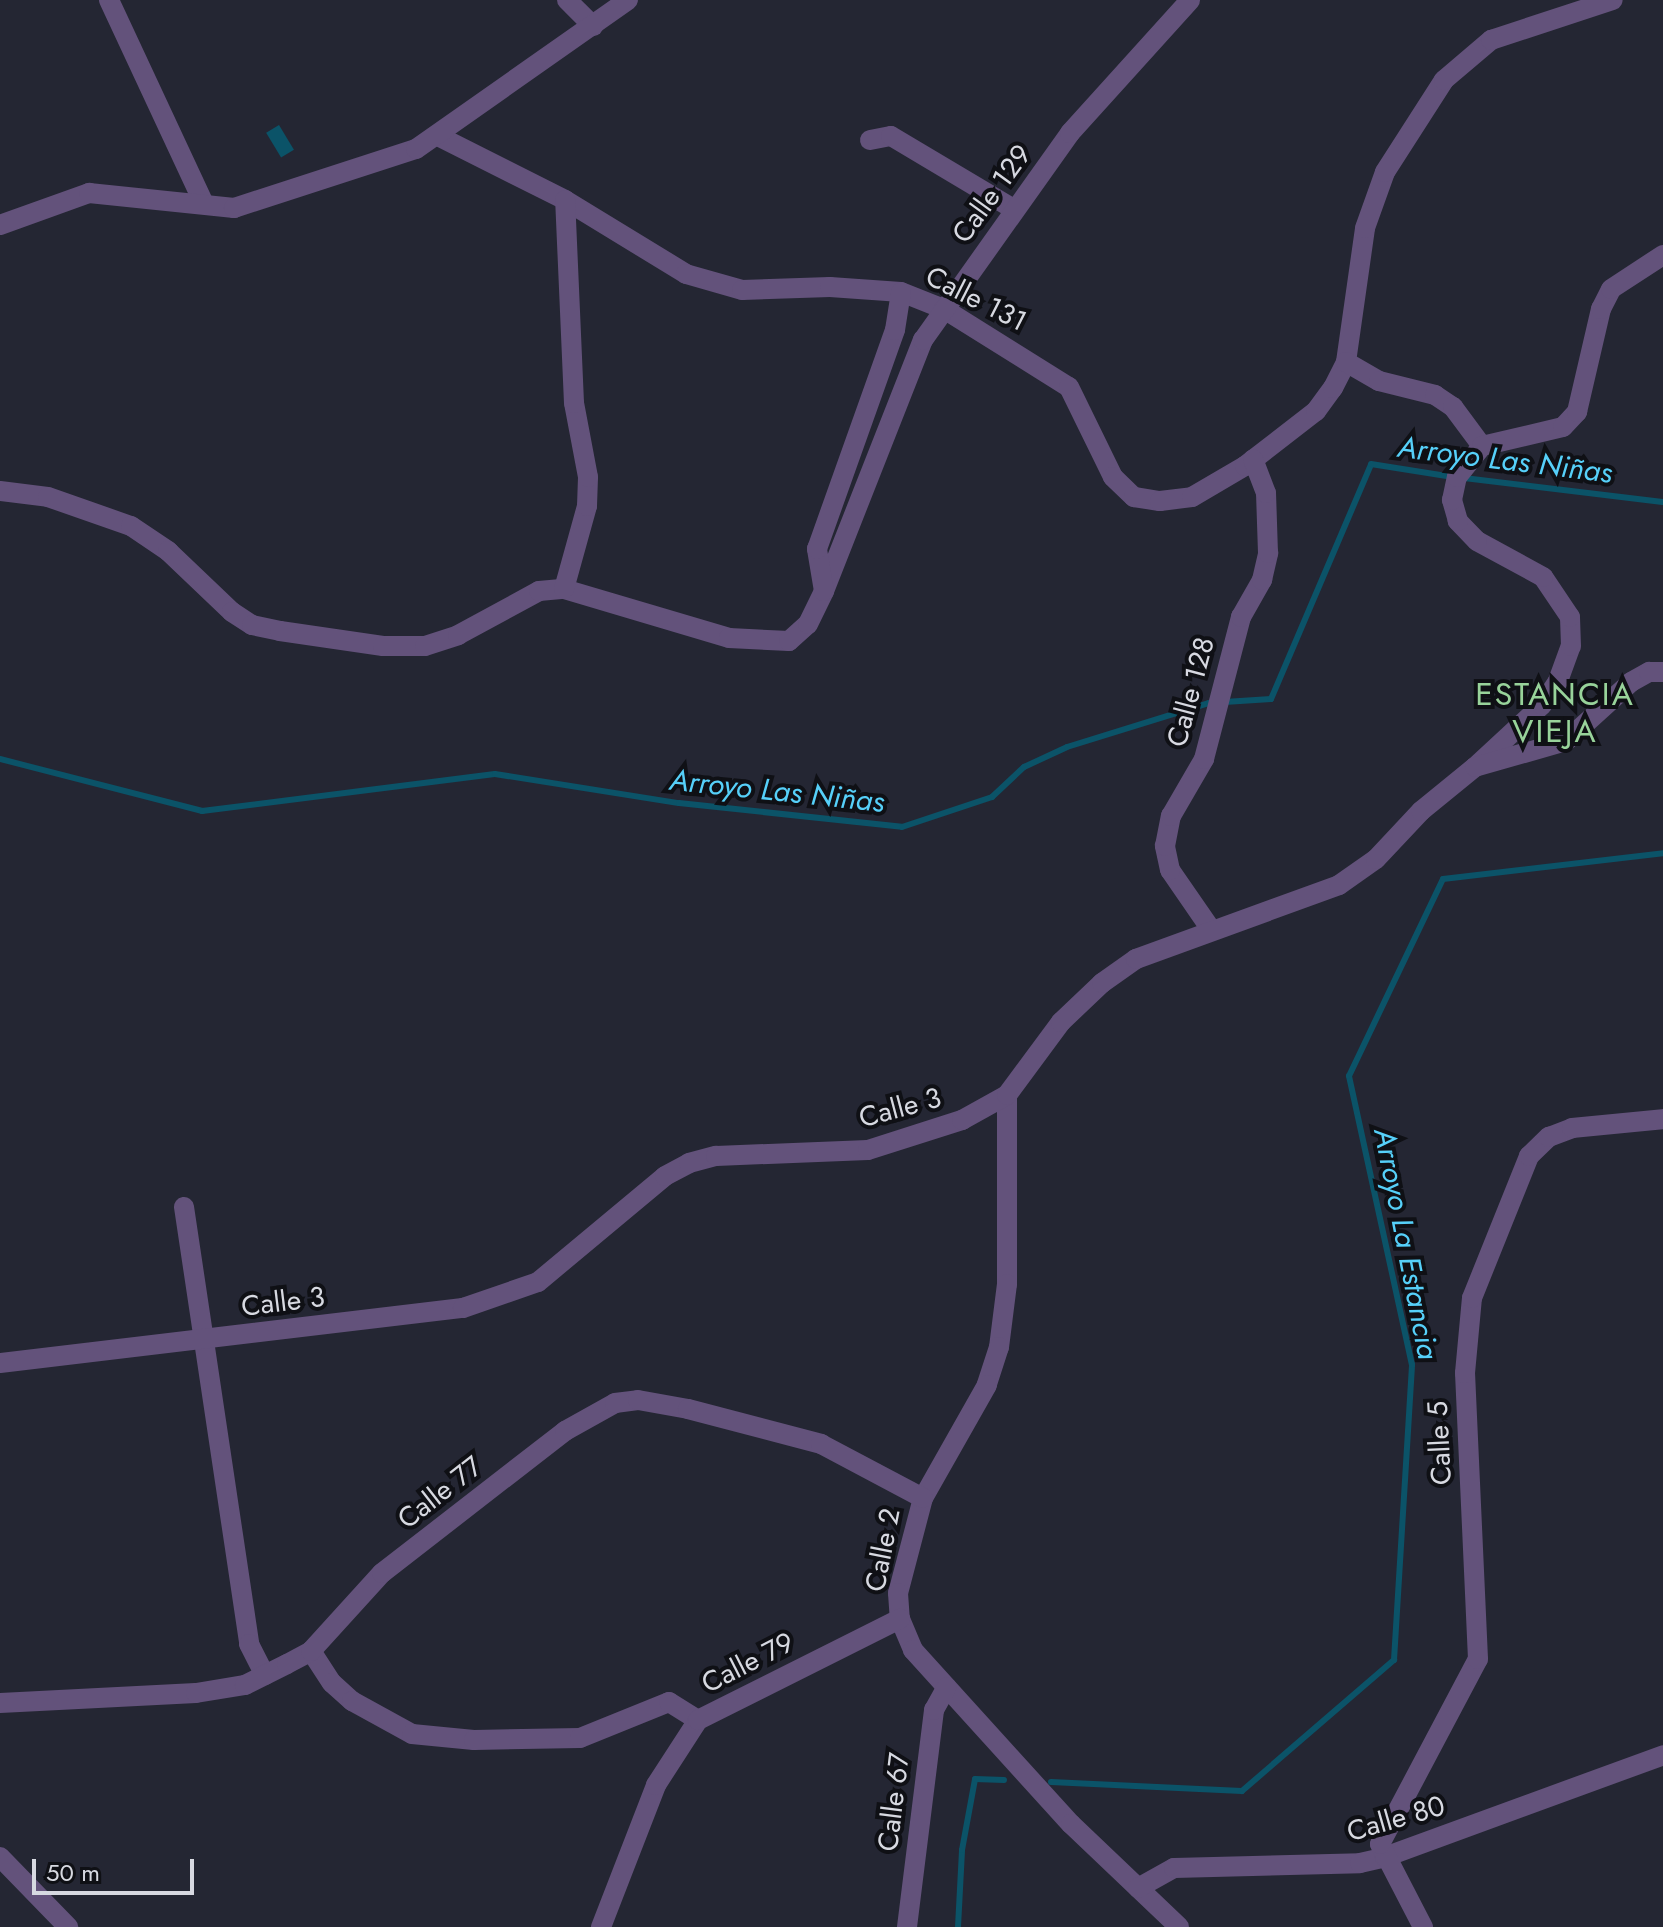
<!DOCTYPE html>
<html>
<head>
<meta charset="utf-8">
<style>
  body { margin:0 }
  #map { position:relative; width:1663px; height:1927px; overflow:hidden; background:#242633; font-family:Jost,sans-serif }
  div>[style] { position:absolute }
  .water>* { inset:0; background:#0b5368; transform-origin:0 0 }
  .stream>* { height:6px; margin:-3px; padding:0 3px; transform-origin:3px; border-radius:3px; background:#0b5368 }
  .minor>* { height:20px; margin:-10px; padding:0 10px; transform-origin:10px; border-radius:10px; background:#63527b }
  .tertiary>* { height:20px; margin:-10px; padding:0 10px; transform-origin:10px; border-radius:10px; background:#63527b }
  span { translate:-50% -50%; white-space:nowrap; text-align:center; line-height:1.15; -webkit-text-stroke:8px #0f1015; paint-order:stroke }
  .street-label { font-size:28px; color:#d7d9e1 }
  .water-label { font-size:30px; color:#56d0f9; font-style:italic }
  .quarter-label { font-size:32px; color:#98d39a; letter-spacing:2px }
  .scale { position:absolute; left:32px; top:1859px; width:162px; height:36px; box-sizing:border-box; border:4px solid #d7d9e1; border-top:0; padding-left:10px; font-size:24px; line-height:28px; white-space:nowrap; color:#d7d9e1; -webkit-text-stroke:6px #0f1015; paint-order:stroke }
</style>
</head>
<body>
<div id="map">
  <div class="water">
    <div style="left:279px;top:125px;width:29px;height:15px;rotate:59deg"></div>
  </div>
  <div class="stream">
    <div style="left:1464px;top:478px;width:200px;rotate:6.9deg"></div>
    <div style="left:0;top:759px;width:209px;rotate:14.4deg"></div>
    <div style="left:202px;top:811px;width:295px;rotate:-7.2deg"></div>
    <div style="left:495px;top:774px;width:186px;rotate:9deg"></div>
    <div style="left:679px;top:803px;width:224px;rotate:6.1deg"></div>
    <div style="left:902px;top:827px;width:95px;rotate:-18.4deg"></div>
    <div style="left:992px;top:797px;width:44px;rotate:-43.2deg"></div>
    <div style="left:1024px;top:767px;width:47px;rotate:-24.9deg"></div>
    <div style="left:1067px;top:747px;width:149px;rotate:-17.2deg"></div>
    <div style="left:1209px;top:703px;width:62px;rotate:-3.7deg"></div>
    <div style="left:1271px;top:699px;width:255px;rotate:-66.9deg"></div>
    <div style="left:1371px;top:464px;width:83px;rotate:9deg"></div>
    <div style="left:1051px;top:1782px;width:191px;rotate:2.7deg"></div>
    <div style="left:1242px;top:1791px;width:201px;rotate:-40.8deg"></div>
    <div style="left:1394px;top:1660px;width:296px;rotate:-86.5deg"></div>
    <div style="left:1412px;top:1365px;width:296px;rotate:-102.3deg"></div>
    <div style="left:1349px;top:1076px;width:218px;rotate:-64.5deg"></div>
    <div style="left:1443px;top:879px;width:222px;rotate:-6.7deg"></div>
    <div style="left:958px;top:1927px;width:77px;rotate:-87deg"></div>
    <div style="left:962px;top:1850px;width:72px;rotate:-79.6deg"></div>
    <div style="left:975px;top:1779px;width:29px;rotate:2deg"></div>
  </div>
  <div class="minor">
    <div style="left:109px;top:0;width:225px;rotate:65deg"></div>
    <div style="left:567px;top:0;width:37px;rotate:45deg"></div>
    <div style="left:440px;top:137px;width:140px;rotate:26.7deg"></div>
    <div style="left:565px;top:200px;width:142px;rotate:31.4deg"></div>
    <div style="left:686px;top:274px;width:58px;rotate:15.9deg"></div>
    <div style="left:742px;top:290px;width:88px;rotate:-2deg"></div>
    <div style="left:830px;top:287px;width:71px;rotate:4deg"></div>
    <div style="left:901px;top:292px;width:46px;rotate:21.6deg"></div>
    <div style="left:944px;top:309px;width:147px;rotate:32deg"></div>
    <div style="left:1069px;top:387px;width:100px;rotate:63.9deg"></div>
    <div style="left:1113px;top:477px;width:29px;rotate:44deg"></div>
    <div style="left:1134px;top:497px;width:26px;rotate:9deg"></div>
    <div style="left:1160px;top:501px;width:32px;rotate:-7deg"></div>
    <div style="left:1192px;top:497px;width:61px;rotate:-30.3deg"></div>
    <div style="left:1245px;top:466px;width:90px;rotate:-37.8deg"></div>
    <div style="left:1316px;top:411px;width:29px;rotate:-54deg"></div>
    <div style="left:1333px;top:388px;width:29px;rotate:-63deg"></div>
    <div style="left:1346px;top:362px;width:135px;rotate:-81.9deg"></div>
    <div style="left:1365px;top:228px;width:59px;rotate:-70.3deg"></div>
    <div style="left:1385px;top:172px;width:109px;rotate:-57.3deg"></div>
    <div style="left:1444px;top:80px;width:62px;rotate:-40.4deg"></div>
    <div style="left:1491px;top:40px;width:128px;rotate:-18.2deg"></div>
    <div style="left:870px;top:140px;width:21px;rotate:-11deg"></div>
    <div style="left:891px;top:136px;width:144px;rotate:30.8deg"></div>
    <div style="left:0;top:225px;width:95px;rotate:-19.8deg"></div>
    <div style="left:89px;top:193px;width:146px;rotate:5.9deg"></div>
    <div style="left:234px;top:208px;width:191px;rotate:-18deg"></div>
    <div style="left:416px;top:149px;width:259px;rotate:-35.1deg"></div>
    <div style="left:1346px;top:362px;width:38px;rotate:30deg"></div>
    <div style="left:1379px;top:381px;width:58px;rotate:14deg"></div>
    <div style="left:1435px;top:395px;width:22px;rotate:34deg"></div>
    <div style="left:1453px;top:407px;width:49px;rotate:53.4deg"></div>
    <div style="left:0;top:491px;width:48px;rotate:7.1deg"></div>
    <div style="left:48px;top:497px;width:88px;rotate:19.3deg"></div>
    <div style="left:131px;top:526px;width:45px;rotate:34deg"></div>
    <div style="left:168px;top:551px;width:88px;rotate:43.6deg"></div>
    <div style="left:232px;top:612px;width:24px;rotate:33deg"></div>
    <div style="left:252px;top:625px;width:29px;rotate:12deg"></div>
    <div style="left:280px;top:631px;width:104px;rotate:8.3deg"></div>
    <div style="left:383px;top:646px;width:42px"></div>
    <div style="left:425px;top:646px;width:35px;rotate:-18deg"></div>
    <div style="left:458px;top:635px;width:92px;rotate:-28.5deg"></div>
    <div style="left:539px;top:591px;width:25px;rotate:-5deg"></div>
    <div style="left:564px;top:589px;width:172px;rotate:16.5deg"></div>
    <div style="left:729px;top:638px;width:60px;rotate:2.9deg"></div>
    <div style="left:789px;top:641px;width:25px;rotate:-42deg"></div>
    <div style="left:808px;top:624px;width:37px;rotate:-64deg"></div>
    <div style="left:824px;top:591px;width:270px;rotate:-68.5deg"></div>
    <div style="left:923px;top:340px;width:254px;rotate:-54.6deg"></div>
    <div style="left:1070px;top:133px;width:179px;rotate:-47.9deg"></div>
    <div style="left:564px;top:589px;width:86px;rotate:-74.5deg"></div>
    <div style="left:587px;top:506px;width:29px;rotate:-88deg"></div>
    <div style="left:588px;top:477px;width:75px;rotate:-100.7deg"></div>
    <div style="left:574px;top:403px;width:203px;rotate:-92.5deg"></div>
    <div style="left:824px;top:591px;width:43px;rotate:-99.5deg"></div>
    <div style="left:817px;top:549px;width:232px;rotate:-70.4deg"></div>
    <div style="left:895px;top:330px;width:38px;rotate:-81deg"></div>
    <div style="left:1475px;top:767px;width:91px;rotate:-42.8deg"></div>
    <div style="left:1542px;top:705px;width:29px;rotate:-56deg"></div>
    <div style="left:1558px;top:681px;width:37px;rotate:-70deg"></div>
    <div style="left:1571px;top:646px;width:29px;rotate:-92deg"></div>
    <div style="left:1570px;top:617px;width:48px;rotate:-124deg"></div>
    <div style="left:1543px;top:577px;width:75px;rotate:-151.4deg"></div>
    <div style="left:1477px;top:541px;width:28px;rotate:-134deg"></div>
    <div style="left:1458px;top:521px;width:22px;rotate:-106deg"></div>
    <div style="left:1452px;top:500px;width:24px;rotate:-78deg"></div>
    <div style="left:1457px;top:477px;width:40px;rotate:-51deg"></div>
    <div style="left:1482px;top:446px;width:83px;rotate:-13.2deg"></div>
    <div style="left:1563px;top:427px;width:21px;rotate:-47deg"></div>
    <div style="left:1577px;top:412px;width:106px;rotate:-76.9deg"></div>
    <div style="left:1601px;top:309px;width:22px;rotate:-63deg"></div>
    <div style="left:1611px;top:289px;width:62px;rotate:-33.2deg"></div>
    <div style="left:1210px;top:928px;width:70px;rotate:-124.6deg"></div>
    <div style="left:1170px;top:870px;width:25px;rotate:-102deg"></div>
    <div style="left:1165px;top:846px;width:31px;rotate:-79deg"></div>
    <div style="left:1171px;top:816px;width:66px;rotate:-59.9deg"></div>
    <div style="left:1204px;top:759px;width:147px;rotate:-75.4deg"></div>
    <div style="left:1241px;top:617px;width:43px;rotate:-60.4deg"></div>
    <div style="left:1262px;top:580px;width:28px;rotate:-77deg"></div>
    <div style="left:1268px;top:553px;width:60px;rotate:-91.9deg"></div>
    <div style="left:1266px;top:493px;width:36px;rotate:-111deg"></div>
    <div style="left:1007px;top:1095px;width:189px;rotate:90deg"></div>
    <div style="left:1007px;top:1284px;width:64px;rotate:97.2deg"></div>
    <div style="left:999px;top:1347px;width:40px;rotate:108deg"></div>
    <div style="left:987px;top:1385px;width:130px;rotate:119.5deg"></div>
    <div style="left:923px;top:1498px;width:98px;rotate:104.7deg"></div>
    <div style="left:898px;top:1593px;width:26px;rotate:86deg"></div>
    <div style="left:900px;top:1619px;width:34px;rotate:67deg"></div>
    <div style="left:913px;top:1650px;width:235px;rotate:47.8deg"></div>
    <div style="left:1071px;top:1824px;width:149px;rotate:43.6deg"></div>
    <div style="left:184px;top:1207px;width:442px;rotate:81.5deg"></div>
    <div style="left:249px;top:1644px;width:35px;rotate:63deg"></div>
    <div style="left:311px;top:1651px;width:38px;rotate:57deg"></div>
    <div style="left:332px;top:1683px;width:27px;rotate:42deg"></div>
    <div style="left:352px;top:1701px;width:68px;rotate:28.8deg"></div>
    <div style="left:412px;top:1734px;width:62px;rotate:5.5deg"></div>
    <div style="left:474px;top:1740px;width:106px;rotate:-1.1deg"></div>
    <div style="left:580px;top:1738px;width:96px;rotate:-22deg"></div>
    <div style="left:669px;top:1702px;width:34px;rotate:32deg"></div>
    <div style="left:0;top:1703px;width:196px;rotate:-2.9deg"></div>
    <div style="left:196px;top:1693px;width:50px;rotate:-9.3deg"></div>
    <div style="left:245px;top:1685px;width:47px;rotate:-26.6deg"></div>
    <div style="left:287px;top:1664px;width:27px;rotate:-28deg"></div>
    <div style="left:311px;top:1651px;width:105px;rotate:-47.7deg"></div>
    <div style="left:382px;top:1573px;width:232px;rotate:-37.8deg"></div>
    <div style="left:565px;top:1431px;width:57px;rotate:-29.2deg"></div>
    <div style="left:615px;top:1403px;width:23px;rotate:-7deg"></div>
    <div style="left:638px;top:1400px;width:51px;rotate:10.2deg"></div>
    <div style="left:688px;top:1409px;width:138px;rotate:14.7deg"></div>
    <div style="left:821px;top:1444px;width:115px;rotate:27.9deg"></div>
    <div style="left:0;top:1857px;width:98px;rotate:45.8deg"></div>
    <div style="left:1138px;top:1888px;width:41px;rotate:-29.1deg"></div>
    <div style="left:1174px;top:1868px;width:186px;rotate:-1.5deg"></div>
    <div style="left:1360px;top:1863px;width:26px;rotate:-13deg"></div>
    <div style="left:1385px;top:1857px;width:296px;rotate:-20.1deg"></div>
    <div style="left:601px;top:1927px;width:152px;rotate:-68.8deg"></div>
    <div style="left:656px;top:1785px;width:77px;rotate:-57.1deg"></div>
    <div style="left:698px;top:1720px;width:226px;rotate:-26.6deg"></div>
    <div style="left:907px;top:1927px;width:219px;rotate:-82.9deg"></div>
    <div style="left:934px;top:1710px;width:26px;rotate:-61deg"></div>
    <div style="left:1423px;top:1927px;width:93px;rotate:-117.4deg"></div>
    <div style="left:1380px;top:1844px;width:209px;rotate:-62.1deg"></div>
    <div style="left:1478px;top:1659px;width:286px;rotate:-92.6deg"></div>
    <div style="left:1465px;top:1373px;width:75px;rotate:-84.7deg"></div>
    <div style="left:1472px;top:1298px;width:153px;rotate:-68.1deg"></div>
    <div style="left:1529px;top:1156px;width:28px;rotate:-44deg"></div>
    <div style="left:1549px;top:1137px;width:25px;rotate:-21deg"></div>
    <div style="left:1572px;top:1128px;width:91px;rotate:-5.6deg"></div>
  </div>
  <div class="tertiary">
    <div style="left:0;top:1363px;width:466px;rotate:-6.8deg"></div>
    <div style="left:463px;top:1308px;width:79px;rotate:-19.1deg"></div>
    <div style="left:538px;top:1282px;width:165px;rotate:-39.8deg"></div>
    <div style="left:665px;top:1176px;width:27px;rotate:-28deg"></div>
    <div style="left:689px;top:1163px;width:28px;rotate:-15deg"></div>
    <div style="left:716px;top:1156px;width:152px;rotate:-2.3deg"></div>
    <div style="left:868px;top:1150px;width:99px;rotate:-17.7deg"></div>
    <div style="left:962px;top:1120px;width:51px;rotate:-29.1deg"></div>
    <div style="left:1007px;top:1095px;width:91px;rotate:-53.5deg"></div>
    <div style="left:1061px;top:1022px;width:57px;rotate:-43.6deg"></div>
    <div style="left:1102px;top:983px;width:42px;rotate:-35.2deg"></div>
    <div style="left:1136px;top:959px;width:216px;rotate:-20deg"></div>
    <div style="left:1339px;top:885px;width:45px;rotate:-35.1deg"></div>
    <div style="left:1376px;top:859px;width:66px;rotate:-46.8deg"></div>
    <div style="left:1421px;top:811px;width:70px;rotate:-39.2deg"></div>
    <div style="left:1475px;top:767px;width:95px;rotate:-15.9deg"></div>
    <div style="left:1566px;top:741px;width:88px;rotate:-42.2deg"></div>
    <div style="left:1631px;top:682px;width:21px;rotate:-29deg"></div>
    <div style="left:1649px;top:672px;width:14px"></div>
  </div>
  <div class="street-label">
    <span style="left:992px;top:194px;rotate:-54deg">Calle 129</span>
    <span style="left:976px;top:299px;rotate:27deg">Calle 131</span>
    <span style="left:1191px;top:692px;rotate:-75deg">Calle 128</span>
    <span style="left:900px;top:1108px;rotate:-15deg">Calle 3</span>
    <span style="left:283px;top:1302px;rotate:-7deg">Calle 3</span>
    <span style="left:1440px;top:1443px;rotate:-93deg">Calle 5</span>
    <span style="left:440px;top:1493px;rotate:-38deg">Calle 77</span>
    <span style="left:883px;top:1550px;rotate:-79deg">Calle 2</span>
    <span style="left:748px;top:1663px;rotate:-27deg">Calle 79</span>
    <span style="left:894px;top:1802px;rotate:-83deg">Calle 67</span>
    <span style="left:1396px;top:1819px;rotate:-16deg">Calle 80</span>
  </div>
  <div class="water-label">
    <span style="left:1505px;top:460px;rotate:7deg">Arroyo Las Niñas</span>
    <span style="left:777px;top:791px;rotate:6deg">Arroyo Las Niñas</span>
    <span style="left:1406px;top:1244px;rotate:79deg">Arroyo La Estancia</span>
  </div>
  <div class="quarter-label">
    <span style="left:1555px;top:713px">ESTANCIA<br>VIEJA</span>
  </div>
  <div class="scale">50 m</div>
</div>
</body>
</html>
